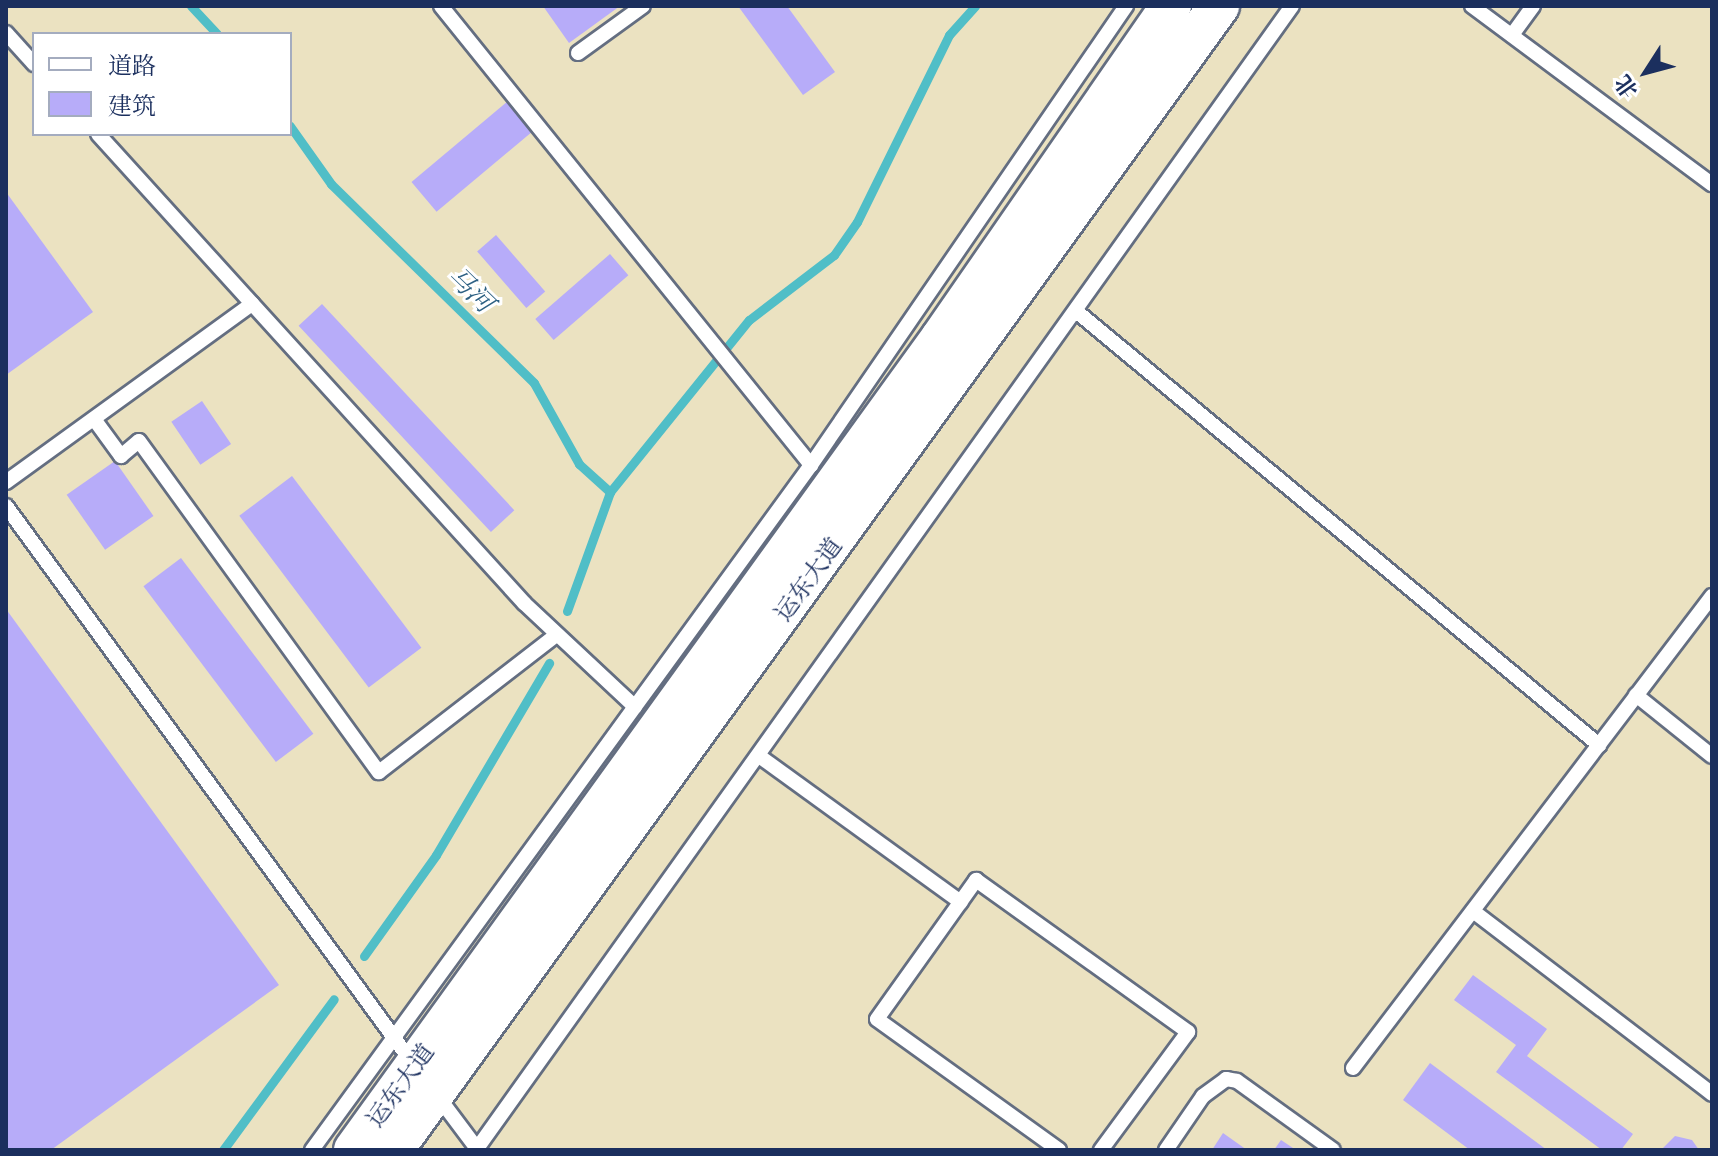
<!DOCTYPE html>
<html>
<head>
<meta charset="utf-8">
<style>
  body { margin:0 }
  #map { position:relative; width:1718px; height:1156px; overflow:hidden; background:#ebe2c1; font-family:Alegreya,"Noto Serif SC",serif }
  div>[style] { position:absolute }
  .stream>* { height:9px; margin:-4.5px; padding:0 4.5px; transform-origin:4.5px; border-radius:4.5px; background:#50bec7 }
  .building>* { inset:0; background:#b7acf9; transform-origin:0 0 }
  .roads { filter:drop-shadow(2px 0 #646e81) drop-shadow(-2px 0 #646e81) drop-shadow(0 2px #646e81) drop-shadow(0 -2px #646e81) }
  .lane>* { height:14px; margin:-7px; padding:0 7px; transform-origin:7px; border-radius:7px; background:#fff }
  .secondary>* { height:40px; margin:-20px; padding:0 20px; transform-origin:20px; border-radius:20px; background:#fff }
  span { translate:-50% -50%; white-space:nowrap; text-align:center; line-height:1.15; -webkit-text-stroke:6px #fff; paint-order:stroke }
  .street-label { font-size:24px; color:#1b2f5e }
  .water-label { font-size:26px; color:#2e6183; font-style:italic }
  .frame { position:absolute; inset:0; border:8px solid #1b2f5e; pointer-events:none }
  .legend { position:absolute; left:32px; top:32px; width:260px; height:104px; box-sizing:border-box; background:#fff; border:2px solid #a4acbf; margin:0; padding:10px 14px; list-style:none; font-size:24px; color:#1b2f5e }
  .legend li { display:flex; align-items:center; gap:16px; height:40px }
  .legend b { width:40px; border:2px solid #a4acbf }
  .north { position:absolute; left:1606px; top:32px; width:80px; height:80px; -webkit-text-stroke:6px #fff; paint-order:stroke; rotate:234deg; font-size:22px; font-weight:700; line-height:32px; text-align:center; color:#1b2f5e }
  .north::after { content:''; display:block; margin:auto; width:28px; height:36px; background:#1b2f5e; clip-path:polygon(50% 0,100% 100%,50% 72%,0 100%) }
</style>
</head>
<body>
<div id="map">
  <div class="stream">
    <div style="left:191px;top:6px;width:38px;rotate:47deg"></div>
    <div style="left:290px;top:126px;width:71px;rotate:54.7deg"></div>
    <div style="left:331px;top:184px;width:284px;rotate:44.4deg"></div>
    <div style="left:534px;top:383px;width:93px;rotate:60.9deg"></div>
    <div style="left:579px;top:464px;width:42px;rotate:42.1deg"></div>
    <div style="left:567px;top:611px;width:127px;rotate:-70.1deg"></div>
    <div style="left:610px;top:492px;width:221px;rotate:-51.1deg"></div>
    <div style="left:749px;top:320px;width:107px;rotate:-37.4deg"></div>
    <div style="left:834px;top:255px;width:40px;rotate:-55.1deg"></div>
    <div style="left:857px;top:222px;width:208px;rotate:-63.8deg"></div>
    <div style="left:949px;top:35px;width:39px;rotate:-48deg"></div>
    <div style="left:364px;top:956px;width:124px;rotate:-54.5deg"></div>
    <div style="left:436px;top:855px;width:223px;rotate:-59.5deg"></div>
    <div style="left:223px;top:1150px;width:187px;rotate:-53.7deg"></div>
  </div>
  <div class="building">
    <div style="clip-path:polygon(543px 6px,620px 6px,569px 43px)"></div>
    <div style="clip-path:polygon(738px 6px,787px 6px,835px 72px,803px 95px)"></div>
    <div style="left:508px;top:101px;width:39px;height:126px;rotate:50deg"></div>
    <div style="clip-path:polygon(6px 192px,93px 312px,6px 375px)"></div>
    <div style="left:496px;top:235px;width:75px;height:25px;rotate:49deg"></div>
    <div style="left:610px;top:254px;width:28px;height:99px;rotate:49deg"></div>
    <div style="left:322px;top:304px;width:282px;height:32px;rotate:47deg"></div>
    <div style="left:202px;top:401px;width:52px;height:37px;rotate:56deg"></div>
    <div style="left:115px;top:461px;width:67px;height:59px;rotate:55deg"></div>
    <div style="left:292px;top:476px;width:215px;height:66px;rotate:53deg"></div>
    <div style="left:181px;top:558px;width:220px;height:47px;rotate:53deg"></div>
    <div style="clip-path:polygon(6px 609px,279px 985px,51px 1150px,6px 1150px)"></div>
    <div style="clip-path:polygon(1473px 975px,1547px 1029px,1527px 1056px,1633px 1134px,1621px 1150px,1602px 1150px,1496px 1072px,1516px 1045px,1454px 1000px)"></div>
    <div style="clip-path:polygon(1430px 1063px,1547px 1150px,1470px 1150px,1403px 1100px)"></div>
    <div style="clip-path:polygon(1223px 1133px,1247px 1150px,1212px 1150px)"></div>
    <div style="clip-path:polygon(1675px 1136px,1692px 1140px,1699px 1150px,1661px 1150px)"></div>
    <div style="clip-path:polygon(1281px 1140px,1296px 1150px,1274px 1150px)"></div>
  </div>
  <div class="roads">
    <div class="lane">
      <div style="left:441px;top:6px;width:590px;rotate:51.13deg"></div>
      <div style="left:1472px;top:6px;width:299px;rotate:36.6deg"></div>
      <div style="left:6px;top:33px;width:42px;rotate:47.9deg"></div>
      <div style="left:1512px;top:35px;width:36px;rotate:-54deg"></div>
      <div style="left:578px;top:53px;width:80px;rotate:-35.9deg"></div>
      <div style="left:98px;top:134px;width:634px;rotate:47.75deg"></div>
      <div style="left:524px;top:603px;width:152px;rotate:43.1deg"></div>
      <div style="left:1076px;top:311px;width:680px;rotate:39.69deg"></div>
      <div style="left:94px;top:419px;width:46px;rotate:53.9deg"></div>
      <div style="left:121px;top:456px;width:23px;rotate:-40deg"></div>
      <div style="left:139px;top:441px;width:409px;rotate:54.1deg"></div>
      <div style="left:379px;top:772px;width:224px;rotate:-37.7deg"></div>
      <div style="left:6px;top:482px;width:304px;rotate:-35.9deg"></div>
      <div style="left:6px;top:506px;width:692px;rotate:53.88deg"></div>
      <div style="left:1636px;top:695px;width:97px;rotate:38.8deg"></div>
      <div style="left:759px;top:756px;width:249px;rotate:35.9deg"></div>
      <div style="left:1473px;top:911px;width:301px;rotate:37.4deg"></div>
      <div style="left:1353px;top:1068px;width:593px;rotate:-52.74deg"></div>
      <div style="left:436px;top:1094px;width:70px;rotate:53.1deg"></div>
      <div style="left:312px;top:1150px;width:847px;rotate:-53.93deg"></div>
      <div style="left:811px;top:465px;width:557px;rotate:-55.54deg"></div>
      <div style="left:476px;top:1150px;width:1405px;rotate:-54.5deg"></div>
      <div style="left:1059px;top:1150px;width:224px;rotate:-144.3deg"></div>
      <div style="left:877px;top:1019px;width:171px;rotate:-54.5deg"></div>
      <div style="left:976px;top:880px;width:261px;rotate:35.6deg"></div>
      <div style="left:1188px;top:1032px;width:147px;rotate:126.4deg"></div>
      <div style="left:1166px;top:1150px;width:65px;rotate:-55.6deg"></div>
      <div style="left:1203px;top:1096px;width:29px;rotate:-36deg"></div>
      <div style="left:1226px;top:1079px;width:11px;rotate:10deg"></div>
      <div style="left:1237px;top:1081px;width:118px;rotate:35.7deg"></div>
    </div>
    <div class="secondary">
      <div style="left:354px;top:1150px;width:1002px;rotate:-54.14deg"></div>
      <div style="left:941px;top:338px;width:404px;rotate:-55.3deg"></div>
      <div style="left:393px;top:1150px;width:1411px;rotate:-54.17deg"></div>
    </div>
  </div>
  <div class="street-label">
    <span style="left:809px;top:580px;rotate:-54deg">运东大道</span>
    <span style="left:401px;top:1086px;rotate:-54deg">运东大道</span>
  </div>
  <div class="water-label">
    <span style="left:470px;top:290px;rotate:44deg">马河</span>
  </div>
  <div class="frame"></div>
  <ul class="legend">
  <li><b style="height:10px;background:#fff"></b>道路</li>
  <li><b style="height:22px;background:#b7acf9"></b>建筑</li>
  </ul>
  <div class="north">北</div>
</div>
</body>
</html>
